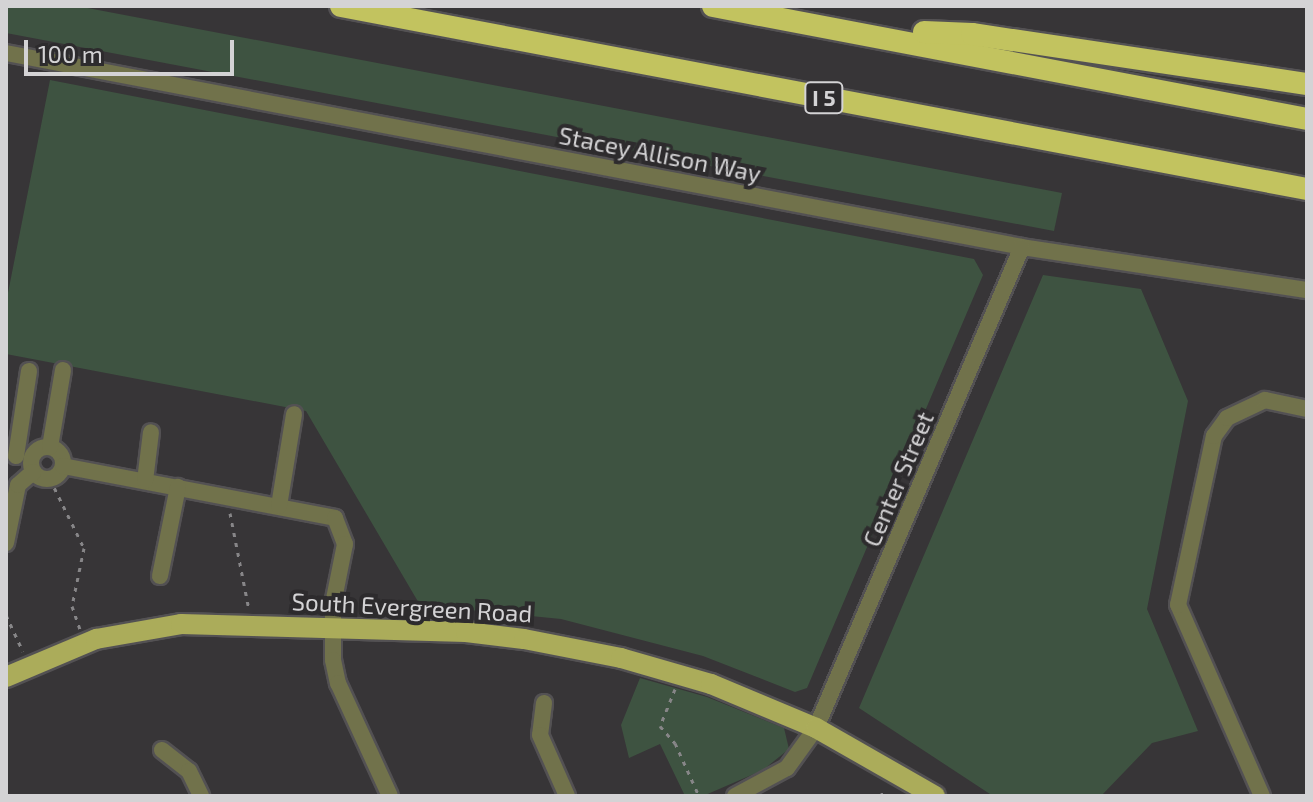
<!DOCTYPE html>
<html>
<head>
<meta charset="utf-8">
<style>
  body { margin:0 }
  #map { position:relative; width:1313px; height:802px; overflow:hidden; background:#373537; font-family:"Exo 2",sans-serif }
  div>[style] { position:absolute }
  .green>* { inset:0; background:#3e5341 }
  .path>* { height:3px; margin-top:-1.5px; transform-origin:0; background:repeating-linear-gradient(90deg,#878688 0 4px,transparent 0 10px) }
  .roads { filter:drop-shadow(2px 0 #535153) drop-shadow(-2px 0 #535153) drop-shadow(0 2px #535153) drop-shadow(0 -2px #535153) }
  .minor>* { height:16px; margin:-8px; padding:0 8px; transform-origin:8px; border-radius:8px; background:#71724b }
  .minor>.ring { margin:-8px; padding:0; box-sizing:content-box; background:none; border:16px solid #71724b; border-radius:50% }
  .major>* { height:20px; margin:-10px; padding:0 10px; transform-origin:10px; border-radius:10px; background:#abac5a }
  .highway>* { height:22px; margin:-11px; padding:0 11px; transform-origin:11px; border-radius:11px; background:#c2c35f }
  span { translate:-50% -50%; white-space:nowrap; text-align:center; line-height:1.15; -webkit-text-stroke:8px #2d2b2d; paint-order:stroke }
  .shield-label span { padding:2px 6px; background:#2d2b2d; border:2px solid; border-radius:6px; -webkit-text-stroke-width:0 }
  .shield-label { font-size:22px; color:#d4d3d5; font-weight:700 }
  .street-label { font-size:24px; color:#d4d3d5 }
  .frame { position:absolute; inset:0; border:8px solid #d4d3d5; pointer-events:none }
  .scale { position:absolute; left:24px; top:40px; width:210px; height:36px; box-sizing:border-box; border:4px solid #d4d3d5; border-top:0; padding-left:10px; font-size:24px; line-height:28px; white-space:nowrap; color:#d4d3d5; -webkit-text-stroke:6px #2d2b2d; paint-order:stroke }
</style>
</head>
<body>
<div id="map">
  <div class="green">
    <div style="clip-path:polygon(6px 6px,77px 6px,1062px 193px,1054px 231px,6px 33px)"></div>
    <div style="clip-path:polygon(50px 80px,974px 259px,983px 275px,807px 688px,795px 692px,703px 656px,561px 619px,420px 605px,306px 411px,6px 354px,6px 303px)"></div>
    <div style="clip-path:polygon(1043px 275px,1141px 289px,1188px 401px,1147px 609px,1198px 731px,1152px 743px,1101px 796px,993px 796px,859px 708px)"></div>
    <div style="clip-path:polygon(640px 678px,707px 697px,784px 728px,789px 749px,763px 770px,703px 796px,685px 796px,660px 744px,629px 758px,621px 725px)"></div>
  </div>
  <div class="path">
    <div style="left:50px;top:479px;width:77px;rotate:63.8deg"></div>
    <div style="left:84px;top:548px;width:59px;rotate:101.7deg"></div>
    <div style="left:72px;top:606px;width:24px;rotate:71deg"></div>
    <div style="left:230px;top:513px;width:99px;rotate:78.9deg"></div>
    <div style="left:6px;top:615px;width:40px;rotate:65deg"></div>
    <div style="left:675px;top:689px;width:40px;rotate:112deg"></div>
    <div style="left:660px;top:726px;width:23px;rotate:49deg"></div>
    <div style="left:675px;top:743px;width:58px;rotate:65.6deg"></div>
    <div style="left:880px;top:796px;width:9px;rotate:-49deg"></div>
  </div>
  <div class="roads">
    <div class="minor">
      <div style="left:6px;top:53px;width:1034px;rotate:10.81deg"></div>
      <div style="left:1022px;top:247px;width:288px;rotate:8.6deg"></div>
      <div class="ring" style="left:31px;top:447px;width:16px;height:16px"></div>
      <div style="left:50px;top:447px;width:78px;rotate:-80.4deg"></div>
      <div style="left:16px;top:456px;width:86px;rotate:-81.3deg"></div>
      <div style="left:63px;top:466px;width:277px;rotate:10.8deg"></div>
      <div style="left:335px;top:518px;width:28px;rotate:69deg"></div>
      <div style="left:345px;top:544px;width:61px;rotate:101.3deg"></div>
      <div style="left:333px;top:604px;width:56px;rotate:90deg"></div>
      <div style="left:333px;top:660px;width:24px;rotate:78deg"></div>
      <div style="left:338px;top:683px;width:124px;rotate:65.3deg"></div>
      <div style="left:145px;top:481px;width:49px;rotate:-83deg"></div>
      <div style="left:279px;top:506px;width:93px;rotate:-80.7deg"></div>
      <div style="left:6px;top:543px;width:59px;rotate:-78.3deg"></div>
      <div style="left:18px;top:485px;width:20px;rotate:-41deg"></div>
      <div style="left:160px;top:576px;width:91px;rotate:-78.6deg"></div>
      <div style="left:544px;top:703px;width:32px;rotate:97deg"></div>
      <div style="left:540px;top:735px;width:67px;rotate:66.1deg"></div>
      <div style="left:162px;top:750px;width:34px;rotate:38deg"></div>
      <div style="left:189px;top:771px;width:28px;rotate:64deg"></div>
      <div style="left:735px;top:796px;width:59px;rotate:-28.3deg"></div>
      <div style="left:787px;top:768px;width:49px;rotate:-54.1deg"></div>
      <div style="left:816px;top:728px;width:523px;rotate:-66.82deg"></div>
      <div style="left:1262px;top:796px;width:209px;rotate:-113.7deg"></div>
      <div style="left:1178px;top:605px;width:173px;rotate:-78deg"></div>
      <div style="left:1214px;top:436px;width:22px;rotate:-54deg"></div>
      <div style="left:1227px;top:418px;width:42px;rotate:-25.3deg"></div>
      <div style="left:1265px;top:400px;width:43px;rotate:12.1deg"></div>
    </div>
    <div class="major">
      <div style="left:6px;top:677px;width:98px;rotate:-22.9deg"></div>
      <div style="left:96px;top:639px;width:86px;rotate:-10deg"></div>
      <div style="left:181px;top:624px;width:285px;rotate:1.6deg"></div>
      <div style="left:466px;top:632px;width:58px;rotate:6.9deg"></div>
      <div style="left:524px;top:639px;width:99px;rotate:11.1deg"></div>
      <div style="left:621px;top:658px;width:94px;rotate:16.1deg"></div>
      <div style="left:711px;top:684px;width:114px;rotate:22.7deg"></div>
      <div style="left:816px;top:728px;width:137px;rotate:29.7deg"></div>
    </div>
    <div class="highway">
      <div style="left:341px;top:6px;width:983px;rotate:10.73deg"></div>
      <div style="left:713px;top:6px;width:605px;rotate:10.77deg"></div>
      <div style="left:924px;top:32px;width:48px;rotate:2.4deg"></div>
      <div style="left:972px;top:34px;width:339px;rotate:8.5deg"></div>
    </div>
  </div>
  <div class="shield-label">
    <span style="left:824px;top:98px">I 5</span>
  </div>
  <div class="street-label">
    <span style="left:660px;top:154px;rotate:11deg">Stacey Allison Way</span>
    <span style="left:898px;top:479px;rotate:-67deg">Center Street</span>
    <span style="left:412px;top:607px;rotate:3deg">South Evergreen Road</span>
  </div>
  <div class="frame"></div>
  <div class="scale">100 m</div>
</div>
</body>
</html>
